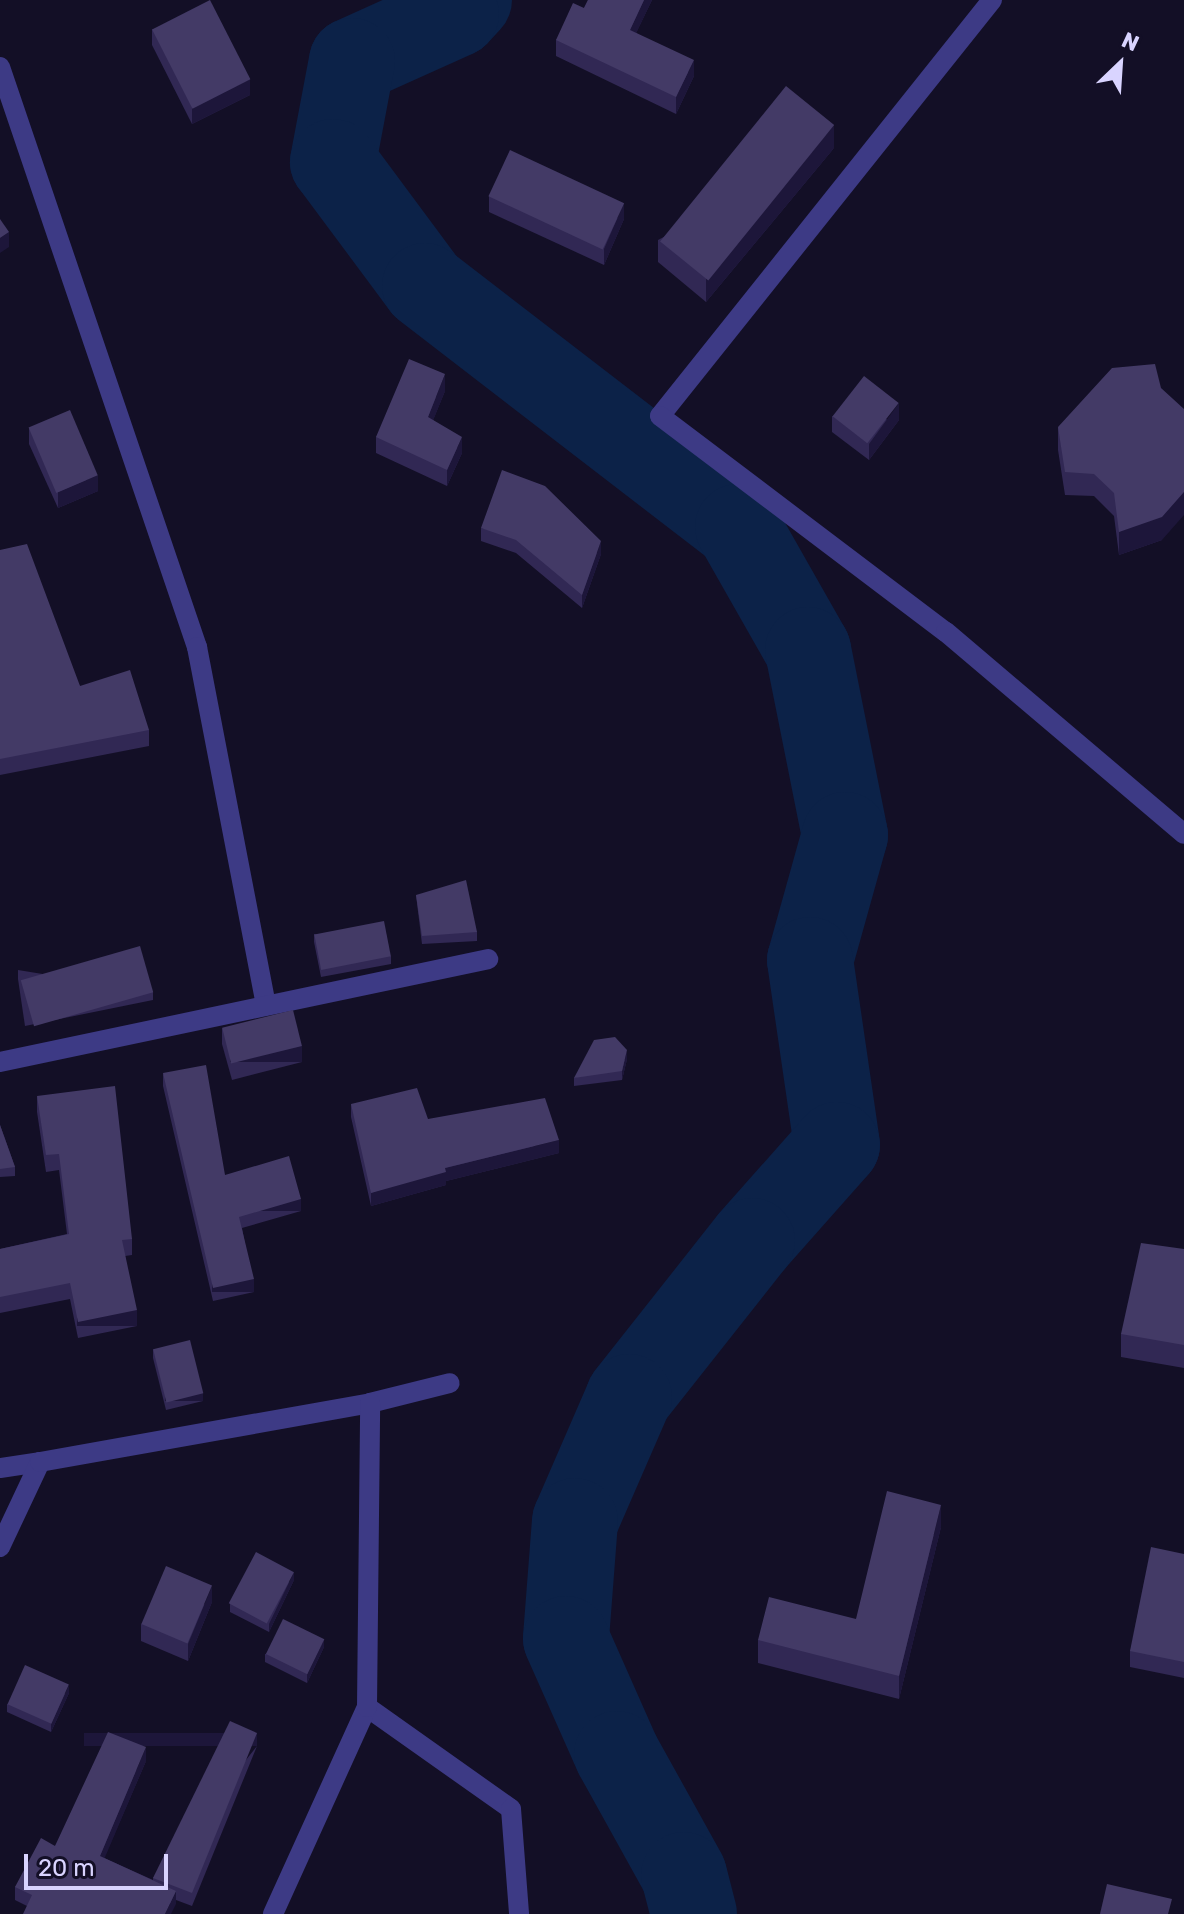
<!DOCTYPE html>
<html>
<head>
<meta charset="utf-8">
<style>
  body { margin:0 }
  #map { position:relative; width:1184px; height:1914px; overflow:hidden; background:#130f26; font-family:Rubik,sans-serif }
  div>[style] { position:absolute }
  .river>* { height:86px; margin:-43px; padding:0 43px; transform-origin:43px; border-radius:43px; background:#0c2248 }
  .street>* { height:20px; margin:-10px; padding:0 10px; transform-origin:10px; border-radius:10px; background:#3d3a85 }
  .wall>* { inset:0; background:#312854 }
  .shaded-wall>* { inset:0; background:#1d163a; transform-origin:0 0 }
  .building>* { inset:0; background:#433a66; transform-origin:0 0 }
  span { translate:-50% -50%; white-space:nowrap; text-align:center; line-height:1.15; -webkit-text-stroke:6px #130f26; paint-order:stroke }
  .north { position:absolute; left:1080px; top:24px; width:80px; height:80px; -webkit-text-stroke:6px #130f26; paint-order:stroke; rotate:25deg; font-size:22px; font-weight:700; line-height:32px; text-align:center; color:#d9d4ff }
  .north::after { content:''; display:block; margin:auto; width:28px; height:36px; background:#d9d4ff; clip-path:polygon(50% 0,100% 100%,50% 72%,0 100%) }
  .scale { position:absolute; left:24px; top:1854px; width:144px; height:36px; box-sizing:border-box; border:4px solid #d9d4ff; border-top:0; padding-left:10px; font-size:24px; line-height:28px; white-space:nowrap; color:#d9d4ff; -webkit-text-stroke:6px #130f26; paint-order:stroke }
</style>
</head>
<body>
<div id="map">
  <div class="river">
    <div style="left:469px;top:0;width:19px;rotate:133deg"></div>
    <div style="left:456px;top:14px;width:114px;rotate:155.7deg"></div>
    <div style="left:352px;top:61px;width:103px;rotate:100.7deg"></div>
    <div style="left:333px;top:162px;width:154px;rotate:53.4deg"></div>
    <div style="left:425px;top:286px;width:395px;rotate:37.6deg"></div>
    <div style="left:738px;top:527px;width:142px;rotate:60.4deg"></div>
    <div style="left:808px;top:650px;width:189px;rotate:78.7deg"></div>
    <div style="left:845px;top:835px;width:130px;rotate:105.6deg"></div>
    <div style="left:810px;top:960px;width:187px;rotate:81.7deg"></div>
    <div style="left:837px;top:1145px;width:128px;rotate:131.5deg"></div>
    <div style="left:752px;top:1241px;width:199px;rotate:128.3deg"></div>
    <div style="left:629px;top:1397px;width:135px;rotate:113.5deg"></div>
    <div style="left:575px;top:1521px;width:118px;rotate:94.4deg"></div>
    <div style="left:566px;top:1639px;width:126px;rotate:66.1deg"></div>
    <div style="left:617px;top:1754px;width:138px;rotate:61deg"></div>
    <div style="left:684px;top:1875px;width:40px;rotate:75.6deg"></div>
  </div>
  <div class="street">
    <div style="left:992px;top:0;width:532px;rotate:128.59deg"></div>
    <div style="left:660px;top:416px;width:358px;rotate:37.1deg"></div>
    <div style="left:946px;top:632px;width:312px;rotate:40.3deg"></div>
    <div style="left:0;top:67px;width:613px;rotate:71.24deg"></div>
    <div style="left:197px;top:647px;width:365px;rotate:79.1deg"></div>
    <div style="left:0;top:1062px;width:499px;rotate:-11.9deg"></div>
    <div style="left:0;top:1468px;width:40px;rotate:-8.5deg"></div>
    <div style="left:0;top:1547px;width:94px;rotate:-64.8deg"></div>
    <div style="left:40px;top:1462px;width:335px;rotate:-10.1deg"></div>
    <div style="left:370px;top:1403px;width:82px;rotate:-14deg"></div>
    <div style="left:367px;top:1707px;width:176px;rotate:35.3deg"></div>
    <div style="left:511px;top:1809px;width:105px;rotate:85.6deg"></div>
    <div style="left:273px;top:1914px;width:227px;rotate:-65.6deg"></div>
    <div style="left:367px;top:1707px;width:304px;rotate:-89.4deg"></div>
  </div>
  <div class="wall">
    <div style="clip-path:polygon(588px 0,652px 0,636px 33px,694px 76px,676px 114px,556px 56px,556px 40px,584px 8px)"></div>
    <div style="clip-path:polygon(152px 29px,250px 95px,192px 124px,152px 45px)"></div>
    <div style="clip-path:polygon(834px 148px,706px 302px,658px 262px,658px 240px)"></div>
    <div style="clip-path:polygon(489px 196px,624px 219px,604px 265px,489px 212px)"></div>
    <div style="clip-path:polygon(445px 391px,433px 420px,462px 453px,447px 486px,376px 453px,376px 437px)"></div>
    <div style="clip-path:polygon(832px 416px,899px 420px,869px 460px,832px 432px)"></div>
    <div style="clip-path:polygon(1058px 427px,1162px 540px,1119px 555px,1114px 516px,1094px 496px,1065px 495px,1058px 450px)"></div>
    <div style="clip-path:polygon(29px 428px,98px 491px,58px 508px,29px 444px)"></div>
    <div style="clip-path:polygon(481px 528px,601px 554px,582px 608px,516px 553px,481px 541px)"></div>
    <div style="clip-path:polygon(0 550px,80px 686px,149px 730px,149px 746px,0 775px)"></div>
    <div style="clip-path:polygon(416px 895px,477px 932px,477px 941px,422px 944px)"></div>
    <div style="clip-path:polygon(314px 934px,391px 956px,391px 964px,321px 977px,314px 942px)"></div>
    <div style="clip-path:polygon(18px 970px,153px 992px,153px 1000px,25px 1026px,18px 979px)"></div>
    <div style="clip-path:polygon(222px 1028px,302px 1062px,232px 1080px,222px 1044px)"></div>
    <div style="clip-path:polygon(627px 1059px,622px 1080px,574px 1086px,574px 1078px)"></div>
    <div style="clip-path:polygon(163px 1073px,225px 1175px,301px 1211px,242px 1228px,254px 1292px,213px 1301px,163px 1086px)"></div>
    <div style="clip-path:polygon(37px 1096px,132px 1239px,132px 1255px,125px 1256px,137px 1326px,78px 1338px,70px 1299px,0 1313px,0 1249px,67px 1234px,59px 1170px,46px 1172px,37px 1112px)"></div>
    <div style="clip-path:polygon(351px 1104px,428px 1119px,559px 1153px,446px 1181px,446px 1185px,371px 1206px,351px 1117px)"></div>
    <div style="clip-path:polygon(0 1125px,15px 1167px,15px 1176px,0 1177px)"></div>
    <div style="clip-path:polygon(1184px 1249px,1184px 1368px,1121px 1357px,1121px 1334px)"></div>
    <div style="clip-path:polygon(153px 1349px,203px 1401px,166px 1410px,153px 1358px)"></div>
    <div style="clip-path:polygon(941px 1527px,899px 1699px,758px 1663px,758px 1640px,856px 1619px)"></div>
    <div style="clip-path:polygon(1184px 1554px,1184px 1678px,1130px 1667px,1130px 1651px)"></div>
    <div style="clip-path:polygon(294px 1580px,269px 1632px,230px 1612px,230px 1604px)"></div>
    <div style="clip-path:polygon(212px 1602px,188px 1661px,141px 1641px,141px 1624px)"></div>
    <div style="clip-path:polygon(324px 1647px,307px 1683px,265px 1662px,265px 1654px)"></div>
    <div style="clip-path:polygon(69px 1693px,51px 1732px,7px 1712px,7px 1704px)"></div>
    <div style="clip-path:polygon(257px 1746px,192px 1906px,176px 1900px,176px 1904px,27px 1906px,15px 1900px,15px 1887px,55px 1846px,146px 1761px,104px 1858px,153px 1880px,153px 1878px)"></div>
  </div>
  <div class="shaded-wall">
    <div style="clip-path:polygon(644px 0,652px 0,630px 46px,630px 30px)"></div>
    <div style="clip-path:polygon(694px 60px,694px 76px,676px 114px,676px 97px)"></div>
    <div style="clip-path:polygon(250px 79px,250px 95px,192px 124px,192px 108px)"></div>
    <div style="clip-path:polygon(834px 125px,834px 148px,706px 302px,706px 279px)"></div>
    <div style="clip-path:polygon(624px 203px,624px 219px,604px 265px,604px 249px)"></div>
    <div style="clip-path:polygon(9px 232px,9px 247px,0 253px,0 238px)"></div>
    <div style="clip-path:polygon(445px 374px,445px 391px,428px 433px,428px 417px)"></div>
    <div style="clip-path:polygon(899px 403px,899px 420px,869px 460px,869px 444px)"></div>
    <div style="clip-path:polygon(462px 437px,462px 453px,447px 486px,447px 470px)"></div>
    <div style="clip-path:polygon(98px 475px,98px 491px,58px 508px,58px 492px)"></div>
    <div style="clip-path:polygon(1184px 492px,1184px 515px,1162px 540px,1119px 555px,1119px 532px)"></div>
    <div style="clip-path:polygon(601px 541px,601px 554px,582px 608px,582px 595px)"></div>
    <div style="left:302px;top:1046px;width:16px;height:72px;rotate:90deg"></div>
    <div style="clip-path:polygon(627px 1050px,627px 1059px,622px 1080px,622px 1071px)"></div>
    <div style="clip-path:polygon(559px 1140px,559px 1153px,446px 1181px,446px 1185px,371px 1206px,371px 1193px,445px 1168px)"></div>
    <div style="left:301px;top:1199px;width:12px;height:65px;rotate:90deg"></div>
    <div style="left:254px;top:1279px;width:13px;height:42px;rotate:90deg"></div>
    <div style="left:137px;top:1310px;width:16px;height:60px;rotate:90deg"></div>
    <div style="left:203px;top:1393px;width:8px;height:38px;rotate:90deg"></div>
    <div style="clip-path:polygon(941px 1505px,941px 1527px,899px 1699px,899px 1676px)"></div>
    <div style="clip-path:polygon(294px 1572px,294px 1580px,269px 1632px,269px 1624px)"></div>
    <div style="clip-path:polygon(212px 1586px,212px 1602px,188px 1661px,188px 1644px)"></div>
    <div style="clip-path:polygon(324px 1639px,324px 1647px,307px 1683px,307px 1674px)"></div>
    <div style="clip-path:polygon(69px 1685px,69px 1693px,51px 1732px,51px 1724px)"></div>
    <div style="left:257px;top:1733px;width:13px;height:173px;rotate:90deg"></div>
    <div style="clip-path:polygon(146px 1747px,146px 1761px,100px 1869px,100px 1856px)"></div>
    <div style="clip-path:polygon(176px 1891px,176px 1904px,171px 1914px,165px 1914px)"></div>
  </div>
  <div class="building">
    <div style="left:210px;top:0;width:89px;height:65px;rotate:63deg"></div>
    <div style="clip-path:polygon(588px 0,644px 0,630px 30px,694px 60px,676px 97px,556px 40px,573px 3px,584px 8px)"></div>
    <div style="left:786px;top:86px;width:62px;height:200px;rotate:39deg"></div>
    <div style="left:510px;top:150px;width:126px;height:51px;rotate:25deg"></div>
    <div style="clip-path:polygon(0 219px,9px 232px,0 238px)"></div>
    <div style="clip-path:polygon(409px 359px,445px 374px,428px 417px,462px 437px,447px 470px,376px 437px)"></div>
    <div style="clip-path:polygon(1155px 364px,1161px 388px,1184px 409px,1184px 492px,1162px 517px,1119px 532px,1114px 493px,1094px 474px,1065px 472px,1058px 427px,1112px 368px)"></div>
    <div style="left:864px;top:376px;width:44px;height:51px;rotate:38deg"></div>
    <div style="left:70px;top:410px;width:71px;height:45px;rotate:67deg"></div>
    <div style="clip-path:polygon(502px 470px,545px 486px,601px 541px,582px 595px,516px 540px,481px 528px)"></div>
    <div style="clip-path:polygon(27px 544px,80px 686px,130px 670px,149px 730px,0 759px,0 550px)"></div>
    <div style="clip-path:polygon(466px 880px,477px 932px,422px 936px,416px 895px)"></div>
    <div style="left:384px;top:921px;width:36px;height:71px;rotate:79deg"></div>
    <div style="left:140px;top:946px;width:48px;height:124px;rotate:74deg"></div>
    <div style="left:293px;top:1010px;width:37px;height:73px;rotate:76deg"></div>
    <div style="clip-path:polygon(615px 1037px,627px 1050px,622px 1071px,574px 1078px,594px 1040px)"></div>
    <div style="clip-path:polygon(206px 1065px,225px 1175px,289px 1156px,301px 1199px,239px 1217px,254px 1279px,213px 1288px,163px 1073px)"></div>
    <div style="clip-path:polygon(115px 1086px,132px 1239px,122px 1240px,137px 1310px,78px 1322px,70px 1283px,0 1297px,0 1249px,69px 1234px,59px 1154px,46px 1155px,37px 1096px)"></div>
    <div style="clip-path:polygon(417px 1088px,428px 1119px,545px 1098px,559px 1140px,445px 1168px,446px 1172px,371px 1193px,351px 1104px)"></div>
    <div style="clip-path:polygon(0 1125px,15px 1167px,0 1169px)"></div>
    <div style="clip-path:polygon(1141px 1243px,1184px 1249px,1184px 1345px,1121px 1334px)"></div>
    <div style="left:190px;top:1340px;width:55px;height:38px;rotate:76deg"></div>
    <div style="clip-path:polygon(887px 1491px,941px 1505px,899px 1676px,758px 1640px,769px 1597px,856px 1619px)"></div>
    <div style="clip-path:polygon(1151px 1547px,1184px 1554px,1184px 1662px,1130px 1651px)"></div>
    <div style="left:256px;top:1552px;width:43px;height:58px;rotate:28deg"></div>
    <div style="left:166px;top:1566px;width:50px;height:63px;rotate:23deg"></div>
    <div style="left:283px;top:1619px;width:46px;height:39px;rotate:26deg"></div>
    <div style="left:25px;top:1665px;width:48px;height:43px;rotate:24deg"></div>
    <div style="clip-path:polygon(230px 1721px,257px 1733px,192px 1893px,153px 1878px)"></div>
    <div style="clip-path:polygon(108px 1732px,146px 1747px,100px 1856px,176px 1891px,165px 1914px,23px 1914px,32px 1895px,15px 1887px,41px 1838px,55px 1846px)"></div>
    <div style="clip-path:polygon(1107px 1884px,1172px 1899px,1168px 1914px,1100px 1914px)"></div>
  </div>
  <div class="north">N</div>
  <div class="scale">20 m</div>
</div>
</body>
</html>
